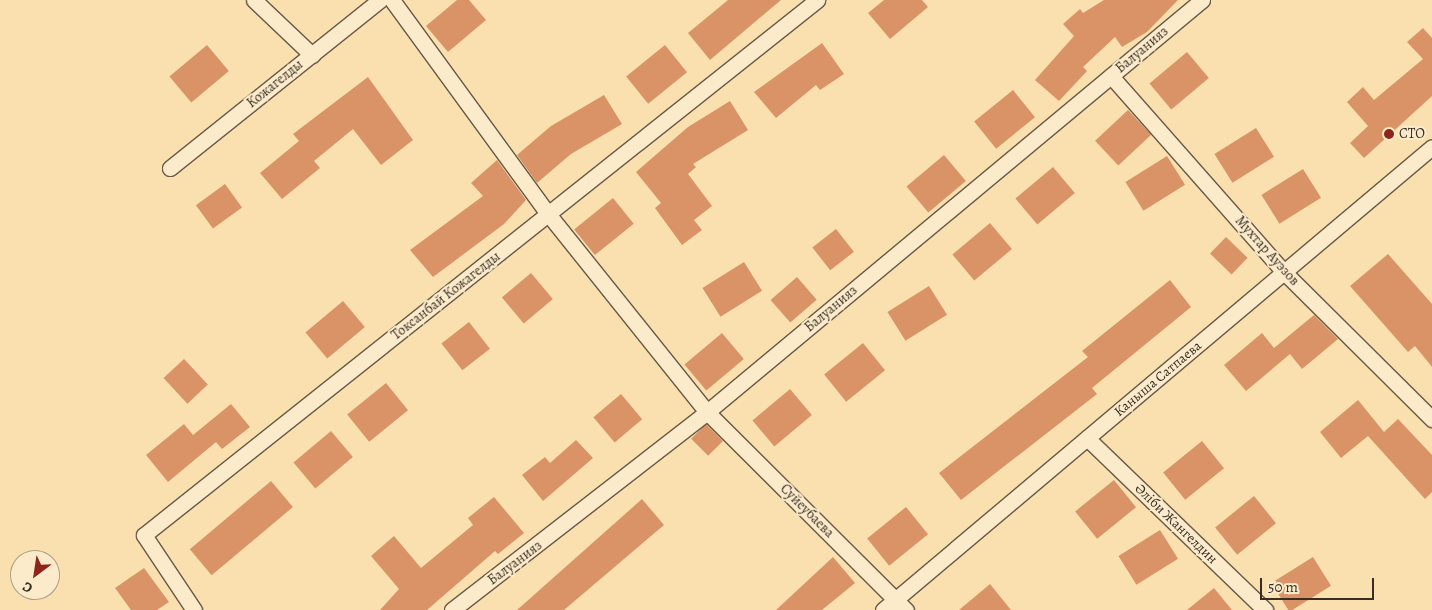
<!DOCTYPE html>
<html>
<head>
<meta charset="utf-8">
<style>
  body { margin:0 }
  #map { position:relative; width:1432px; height:610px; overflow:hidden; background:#fae0af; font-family:Alegreya,serif }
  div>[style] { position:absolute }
  .building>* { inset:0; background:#da9367; transform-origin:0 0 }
  .roads { filter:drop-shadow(1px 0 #685a47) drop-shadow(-1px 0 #685a47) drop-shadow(0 1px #685a47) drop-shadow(0 -1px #685a47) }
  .street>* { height:15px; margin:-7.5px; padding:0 7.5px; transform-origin:7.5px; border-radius:7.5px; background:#fcebcb }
  .dots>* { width:14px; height:14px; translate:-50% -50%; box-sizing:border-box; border:2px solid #fcebcb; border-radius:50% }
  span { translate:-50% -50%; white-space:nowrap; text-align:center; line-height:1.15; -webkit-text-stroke:4px #fcebcb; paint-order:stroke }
  .street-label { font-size:14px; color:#372d24 }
  .poi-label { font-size:14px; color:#372d24 }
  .left { translate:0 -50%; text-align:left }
  .north { position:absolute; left:10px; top:550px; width:50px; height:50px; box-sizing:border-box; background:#fcebcb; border:1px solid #ad9f88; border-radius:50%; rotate:211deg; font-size:14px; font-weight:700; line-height:20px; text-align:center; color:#372d24 }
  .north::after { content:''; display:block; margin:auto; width:18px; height:22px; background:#8f2418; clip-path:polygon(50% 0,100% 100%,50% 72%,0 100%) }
  .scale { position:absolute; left:1260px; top:578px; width:114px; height:22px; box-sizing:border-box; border:2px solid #372d24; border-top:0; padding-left:6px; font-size:15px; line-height:18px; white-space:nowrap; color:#372d24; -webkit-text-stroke:4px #fcebcb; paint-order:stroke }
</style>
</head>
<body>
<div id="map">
  <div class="building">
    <div style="clip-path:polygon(457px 0,469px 0,486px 20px,448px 52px,426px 26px)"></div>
    <div style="clip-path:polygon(728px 0,781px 0,710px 60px,688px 33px)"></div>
    <div style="clip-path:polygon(884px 0,922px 0,928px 7px,890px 39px,868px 13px)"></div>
    <div style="clip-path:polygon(1104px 0,1178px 0,1147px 32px,1122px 47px,1115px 37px,1083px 67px,1087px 71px,1059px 101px,1035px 80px,1074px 36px,1063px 24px,1080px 9px,1083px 13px)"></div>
    <div style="clip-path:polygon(1423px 28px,1432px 38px,1432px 96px,1364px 158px,1350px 143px,1368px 126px,1347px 102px,1363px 87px,1374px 100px,1423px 59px,1407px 42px)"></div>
    <div style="clip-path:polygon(822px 43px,844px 74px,820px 90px,816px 85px,776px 118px,754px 92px)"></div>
    <div style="left:207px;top:45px;width:34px;height:49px;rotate:50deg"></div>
    <div style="left:665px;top:45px;width:35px;height:50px;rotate:51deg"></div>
    <div style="left:1187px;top:52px;width:34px;height:49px;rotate:50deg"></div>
    <div style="clip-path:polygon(368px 77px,413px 140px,381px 165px,353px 129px,314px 161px,320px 168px,282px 199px,260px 173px,299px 141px,293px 134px)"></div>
    <div style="left:1013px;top:90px;width:35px;height:50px;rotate:51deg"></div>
    <div style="clip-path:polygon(604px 95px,622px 124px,571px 154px,537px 183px,517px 155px,551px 126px)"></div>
    <div style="clip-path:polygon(730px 101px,748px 130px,693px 164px,696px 167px,688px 174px,712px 206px,694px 220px,702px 230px,682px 245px,655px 208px,661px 203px,636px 172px,688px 127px)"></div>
    <div style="left:1128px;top:110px;width:34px;height:45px;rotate:47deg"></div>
    <div style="left:1256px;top:128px;width:34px;height:49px;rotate:58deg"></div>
    <div style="left:944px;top:155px;width:34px;height:49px;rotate:50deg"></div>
    <div style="left:1167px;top:156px;width:34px;height:49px;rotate:58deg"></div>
    <div style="clip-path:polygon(497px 160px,526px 200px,504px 224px,433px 277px,410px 250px,483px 196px,471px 183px)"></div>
    <div style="left:1053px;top:167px;width:34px;height:49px;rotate:50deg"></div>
    <div style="left:1303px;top:169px;width:34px;height:49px;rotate:58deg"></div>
    <div style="left:225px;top:184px;width:29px;height:36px;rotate:54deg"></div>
    <div style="left:613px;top:198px;width:33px;height:50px;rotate:51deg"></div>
    <div style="left:990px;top:223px;width:34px;height:49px;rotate:50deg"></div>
    <div style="left:836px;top:229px;width:29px;height:30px;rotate:52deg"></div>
    <div style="left:1226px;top:237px;width:30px;height:23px;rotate:44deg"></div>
    <div style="clip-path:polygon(1388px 254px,1432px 304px,1432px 367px,1415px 346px,1408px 352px,1350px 286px)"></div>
    <div style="left:744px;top:262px;width:34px;height:49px;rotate:58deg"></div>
    <div style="left:531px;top:273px;width:34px;height:38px;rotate:50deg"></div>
    <div style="left:797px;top:277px;width:30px;height:35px;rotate:49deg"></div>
    <div style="clip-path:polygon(1170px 280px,1191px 307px,1092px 388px,1097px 394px,961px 500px,939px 473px,1088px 357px,1082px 351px)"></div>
    <div style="left:929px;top:286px;width:34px;height:49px;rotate:58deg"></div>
    <div style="left:343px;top:301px;width:34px;height:49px;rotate:50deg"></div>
    <div style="clip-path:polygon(1314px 315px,1338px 339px,1302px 369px,1290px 354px,1246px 391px,1224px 365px,1262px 333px,1274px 348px)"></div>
    <div style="left:469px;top:322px;width:34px;height:35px;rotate:52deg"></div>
    <div style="left:722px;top:333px;width:34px;height:49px;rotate:50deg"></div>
    <div style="left:863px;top:343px;width:35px;height:50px;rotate:51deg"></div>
    <div style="left:184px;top:359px;width:35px;height:28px;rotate:47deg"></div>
    <div style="left:386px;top:383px;width:35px;height:50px;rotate:51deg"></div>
    <div style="left:790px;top:389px;width:34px;height:49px;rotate:50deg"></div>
    <div style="left:621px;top:394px;width:33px;height:36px;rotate:50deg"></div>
    <div style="clip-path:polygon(1358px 400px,1384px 432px,1398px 419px,1432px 455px,1432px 492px,1425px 499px,1368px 436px,1341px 458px,1320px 432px)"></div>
    <div style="clip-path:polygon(231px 404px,250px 427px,222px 449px,216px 442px,168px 482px,146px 455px,184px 424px,193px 435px)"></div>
    <div style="left:706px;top:424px;width:24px;height:21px;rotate:45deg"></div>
    <div style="left:331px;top:431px;width:34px;height:49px;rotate:50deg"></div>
    <div style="clip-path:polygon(576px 440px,593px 458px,543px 501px,522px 475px,545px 457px,550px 463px)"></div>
    <div style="left:1202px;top:441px;width:35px;height:50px;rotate:51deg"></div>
    <div style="left:1114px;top:480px;width:35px;height:50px;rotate:51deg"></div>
    <div style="left:271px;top:481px;width:34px;height:106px;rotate:50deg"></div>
    <div style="left:1254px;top:496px;width:35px;height:50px;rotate:51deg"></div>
    <div style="clip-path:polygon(494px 497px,524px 533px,498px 554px,495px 551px,427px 610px,380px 610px,399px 589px,371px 556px,394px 536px,421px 568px,473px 525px,468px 518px)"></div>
    <div style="clip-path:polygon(642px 499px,664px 525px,564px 610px,517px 610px)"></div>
    <div style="left:906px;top:507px;width:35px;height:50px;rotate:51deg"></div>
    <div style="left:1160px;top:530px;width:34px;height:49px;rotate:58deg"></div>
    <div style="clip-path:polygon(833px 557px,855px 583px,822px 610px,776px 610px)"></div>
    <div style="left:1313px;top:557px;width:34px;height:49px;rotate:58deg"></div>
    <div style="clip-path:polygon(144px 568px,169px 602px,157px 610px,131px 610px,115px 588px)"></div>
    <div style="clip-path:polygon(990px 584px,1011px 610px,959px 610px)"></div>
    <div style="clip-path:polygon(1214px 588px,1232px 610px,1187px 610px)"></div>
  </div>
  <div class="roads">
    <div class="street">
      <div style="left:254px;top:0;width:80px;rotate:43.5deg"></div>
      <div style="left:392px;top:0;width:266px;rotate:53.9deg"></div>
      <div style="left:549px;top:215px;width:253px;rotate:51.3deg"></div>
      <div style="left:707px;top:412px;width:281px;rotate:44.9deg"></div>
      <div style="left:1111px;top:76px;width:261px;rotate:48.6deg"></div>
      <div style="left:1284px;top:272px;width:209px;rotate:44.8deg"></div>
      <div style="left:170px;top:168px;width:269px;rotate:-38.7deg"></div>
      <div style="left:1087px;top:438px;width:248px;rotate:44deg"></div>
      <div style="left:194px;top:610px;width:90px;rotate:-123.7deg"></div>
      <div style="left:144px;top:535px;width:860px;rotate:-38.48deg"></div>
      <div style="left:452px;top:610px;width:323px;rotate:-37.8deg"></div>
      <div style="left:707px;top:412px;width:644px;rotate:-39.77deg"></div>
      <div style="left:883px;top:610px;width:718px;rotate:-40.14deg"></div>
    </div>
  </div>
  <div class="dots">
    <div style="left:1389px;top:134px;background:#8f2418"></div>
  </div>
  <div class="street-label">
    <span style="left:1142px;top:50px;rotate:-40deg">Балуанияз</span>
    <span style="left:275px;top:84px;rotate:-39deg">Кожагелды</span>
    <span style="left:1267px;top:251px;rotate:48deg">Мухтар Ауэзов</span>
    <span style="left:446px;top:296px;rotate:-38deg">Токсанбай Кожагелды</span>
    <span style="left:831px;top:309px;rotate:-40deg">Балуанияз</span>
    <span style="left:1158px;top:379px;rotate:-40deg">Каныша Сатпаева</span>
    <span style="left:807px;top:511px;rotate:45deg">Суйеубаева</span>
    <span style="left:1176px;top:524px;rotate:44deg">Әліби Жангелдин</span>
    <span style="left:515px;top:563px;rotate:-37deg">Балуанияз</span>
  </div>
  <div class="poi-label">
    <span class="left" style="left:1399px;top:134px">CTO</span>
  </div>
  <div class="north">С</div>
  <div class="scale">50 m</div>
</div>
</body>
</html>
